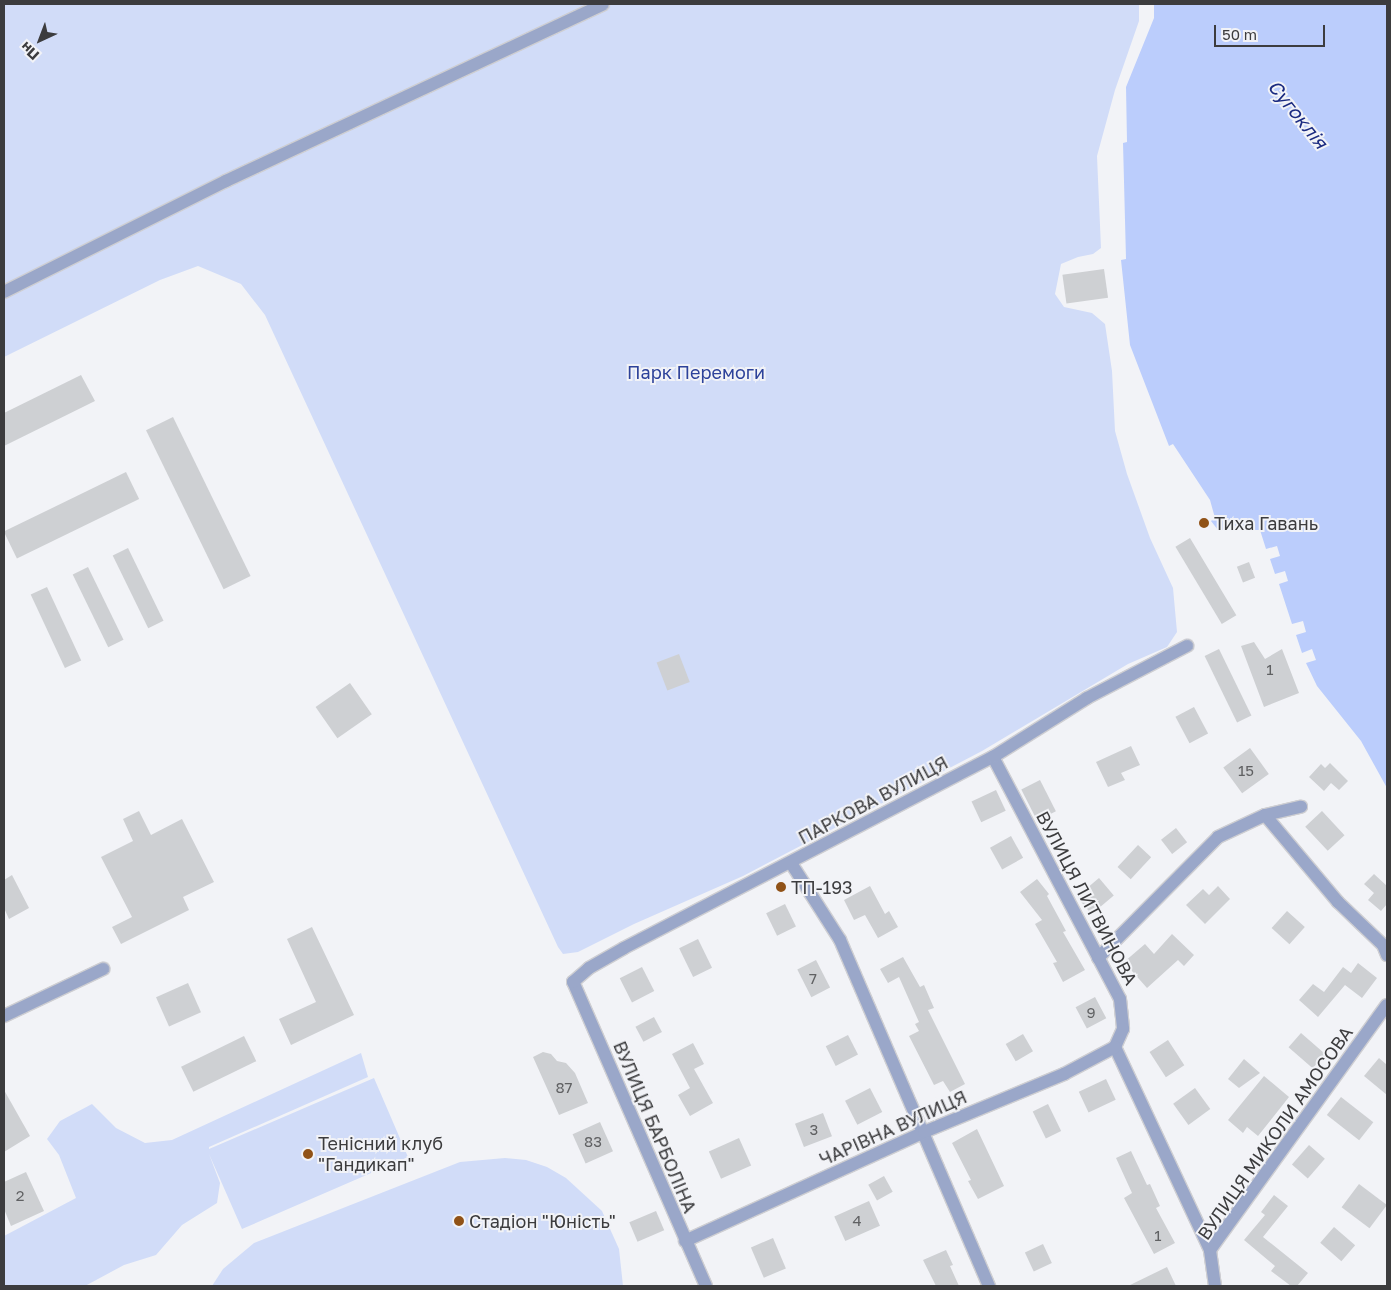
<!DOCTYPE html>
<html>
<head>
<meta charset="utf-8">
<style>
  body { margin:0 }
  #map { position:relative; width:1391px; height:1290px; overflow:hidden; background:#f2f3f7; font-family:"Golos Text",sans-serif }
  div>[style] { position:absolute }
  .green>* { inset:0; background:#d1dcf8 }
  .water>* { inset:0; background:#bbcdfc }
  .building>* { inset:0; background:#ced0d3; transform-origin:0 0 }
  .roads { filter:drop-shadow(1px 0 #ceced2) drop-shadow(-1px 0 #ceced2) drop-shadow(0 1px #ceced2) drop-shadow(0 -1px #ceced2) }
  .street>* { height:12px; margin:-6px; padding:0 6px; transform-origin:6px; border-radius:6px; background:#9aa7c9 }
  .dots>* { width:14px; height:14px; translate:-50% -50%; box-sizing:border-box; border:2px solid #f2f3f7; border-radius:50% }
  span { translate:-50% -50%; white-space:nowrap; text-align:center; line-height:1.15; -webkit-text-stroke:4px #f2f3f7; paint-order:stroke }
  .number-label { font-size:15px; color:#606163 }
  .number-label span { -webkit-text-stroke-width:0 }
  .park-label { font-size:18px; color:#2d429a }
  .poi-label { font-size:18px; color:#3c3c3e }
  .left { translate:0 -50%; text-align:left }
  .street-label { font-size:18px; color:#3c3c3e }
  .water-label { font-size:19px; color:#1b2b81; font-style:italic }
  .frame { position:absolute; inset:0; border:5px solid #3c3c3e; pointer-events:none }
  .north { position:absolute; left:15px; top:15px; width:50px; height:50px; -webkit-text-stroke:4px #f2f3f7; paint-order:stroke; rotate:223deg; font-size:14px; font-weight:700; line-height:20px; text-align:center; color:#3c3c3e }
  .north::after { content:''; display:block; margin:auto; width:18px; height:22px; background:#3c3c3e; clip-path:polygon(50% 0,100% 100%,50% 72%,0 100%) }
  .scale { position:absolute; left:1214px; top:25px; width:111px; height:22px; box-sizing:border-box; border:2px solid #3c3c3e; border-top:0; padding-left:6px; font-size:15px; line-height:18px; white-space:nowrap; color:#3c3c3e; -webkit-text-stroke:4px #f2f3f7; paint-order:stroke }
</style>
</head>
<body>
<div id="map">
  <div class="green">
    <div style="clip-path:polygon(4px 4px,1139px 4px,1139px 21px,1115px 90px,1097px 156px,1101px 248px,1093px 254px,1078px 257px,1061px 264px,1055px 294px,1064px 307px,1092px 313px,1105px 324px,1112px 371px,1115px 431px,1127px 474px,1150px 538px,1173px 588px,1177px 632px,1167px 647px,1128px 664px,982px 751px,743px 876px,634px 924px,578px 952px,563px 954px,558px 947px,265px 315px,241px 284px,198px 266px,160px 280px,4px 357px)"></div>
    <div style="clip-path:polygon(361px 1053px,368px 1077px,209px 1147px,209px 1149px,374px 1078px,408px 1157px,242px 1229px,209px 1154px,220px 1183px,217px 1203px,182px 1225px,156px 1255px,124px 1265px,85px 1286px,4px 1286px,4px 1236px,76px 1198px,59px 1155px,47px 1139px,60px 1121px,92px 1104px,116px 1128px,145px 1143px,172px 1140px)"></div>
    <div style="clip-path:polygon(505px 1158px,526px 1160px,547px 1167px,566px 1178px,602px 1211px,619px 1249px,623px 1286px,212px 1286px,223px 1269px,254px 1243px,460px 1162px)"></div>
  </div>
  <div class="water">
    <div style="clip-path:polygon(1154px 4px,1387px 4px,1387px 788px,1361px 741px,1317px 686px,1306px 663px,1316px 660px,1312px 649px,1302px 653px,1296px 635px,1306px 632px,1303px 621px,1292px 624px,1279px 584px,1288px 581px,1285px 571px,1275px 574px,1270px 559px,1280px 556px,1277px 546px,1266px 549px,1260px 530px,1218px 530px,1211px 521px,1215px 518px,1210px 500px,1173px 444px,1169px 446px,1130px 345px,1121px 260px,1126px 259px,1123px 143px,1127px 142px,1126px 87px,1154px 18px)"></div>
  </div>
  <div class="building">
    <div style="left:1104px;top:269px;width:29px;height:42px;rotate:82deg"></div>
    <div style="clip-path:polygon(81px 375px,95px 401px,4px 446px,4px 413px)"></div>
    <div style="left:173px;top:417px;width:177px;height:30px;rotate:64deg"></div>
    <div style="left:126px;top:472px;width:30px;height:136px;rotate:64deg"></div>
    <div style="left:1190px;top:538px;width:90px;height:17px;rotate:59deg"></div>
    <div style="left:128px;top:548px;width:81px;height:17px;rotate:64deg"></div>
    <div style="left:1249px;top:562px;width:17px;height:13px;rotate:69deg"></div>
    <div style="left:88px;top:567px;width:81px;height:17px;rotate:64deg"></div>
    <div style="left:47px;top:587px;width:81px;height:18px;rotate:65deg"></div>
    <div style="clip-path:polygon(1254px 642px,1265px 659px,1282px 649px,1299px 693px,1264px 707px,1241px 646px)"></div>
    <div style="left:1219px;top:649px;width:74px;height:16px;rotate:64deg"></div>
    <div style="left:679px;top:654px;width:30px;height:24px;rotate:69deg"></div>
    <div style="left:350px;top:683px;width:38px;height:42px;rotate:55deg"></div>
    <div style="left:1194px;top:707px;width:30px;height:21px;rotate:62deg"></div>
    <div style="clip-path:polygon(1131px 746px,1140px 765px,1121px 773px,1125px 780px,1108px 787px,1096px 762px)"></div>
    <div style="left:1250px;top:748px;width:32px;height:33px;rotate:54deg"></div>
    <div style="clip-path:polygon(1330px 763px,1348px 781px,1339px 790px,1331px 783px,1324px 791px,1309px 777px,1321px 764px,1325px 768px)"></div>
    <div style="left:1040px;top:780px;width:35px;height:21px;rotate:63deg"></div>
    <div style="left:996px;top:790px;width:23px;height:27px;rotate:65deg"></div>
    <div style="clip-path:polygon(139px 811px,151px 835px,182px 819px,214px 882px,183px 897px,189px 910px,121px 944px,112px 927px,132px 917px,101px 857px,133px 841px,123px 819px)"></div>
    <div style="left:1322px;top:811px;width:33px;height:23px;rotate:47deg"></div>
    <div style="left:1176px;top:828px;width:18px;height:19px;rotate:52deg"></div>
    <div style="left:1011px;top:836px;width:25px;height:24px;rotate:61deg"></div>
    <div style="left:1138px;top:845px;width:18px;height:30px;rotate:43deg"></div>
    <div style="clip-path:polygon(1374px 874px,1387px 886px,1387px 904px,1381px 911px,1368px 900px,1374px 893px,1364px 884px)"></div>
    <div style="clip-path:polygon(12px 875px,29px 908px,9px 919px,4px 908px,4px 880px)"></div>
    <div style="left:1099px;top:878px;width:23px;height:29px;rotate:50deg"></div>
    <div style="clip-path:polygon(1037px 879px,1049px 894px,1047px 896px,1066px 931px,1063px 932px,1085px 970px,1063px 982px,1053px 963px,1057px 962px,1035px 924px,1042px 920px,1020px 892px)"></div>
    <div style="clip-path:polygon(870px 886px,885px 914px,889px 911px,898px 927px,878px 938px,865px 915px,854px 920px,844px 900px)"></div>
    <div style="clip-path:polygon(1218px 886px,1230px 899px,1205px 924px,1186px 905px,1203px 889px,1209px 895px)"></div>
    <div style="left:785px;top:904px;width:25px;height:21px;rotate:64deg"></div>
    <div style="left:1287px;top:911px;width:24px;height:23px;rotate:42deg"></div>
    <div style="clip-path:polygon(312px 927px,354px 1015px,291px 1045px,279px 1019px,316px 1002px,287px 939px)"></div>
    <div style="clip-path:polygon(1172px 934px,1194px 955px,1184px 966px,1178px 960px,1147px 988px,1124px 962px,1145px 944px,1154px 954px)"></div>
    <div style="left:698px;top:939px;width:32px;height:21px;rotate:64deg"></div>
    <div style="clip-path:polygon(903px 957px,920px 987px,924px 985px,934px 1008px,928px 1010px,965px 1084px,950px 1092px,943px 1081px,934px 1085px,909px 1036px,919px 1031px,915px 1024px,919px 1022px,899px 977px,888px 983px,880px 969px)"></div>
    <div style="left:816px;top:960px;width:31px;height:21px;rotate:63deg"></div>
    <div style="clip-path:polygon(1358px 963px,1377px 978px,1362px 998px,1345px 985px,1318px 1017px,1299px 1000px,1313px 984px,1324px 992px,1343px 967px,1351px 973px)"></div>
    <div style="left:642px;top:967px;width:27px;height:25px;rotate:63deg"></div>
    <div style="left:188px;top:983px;width:32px;height:35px;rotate:66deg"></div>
    <div style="left:1095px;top:997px;width:24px;height:22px;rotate:62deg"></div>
    <div style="left:654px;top:1017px;width:17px;height:21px;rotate:62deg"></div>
    <div style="left:1301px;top:1033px;width:32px;height:19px;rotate:41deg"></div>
    <div style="left:1023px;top:1034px;width:20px;height:20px;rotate:60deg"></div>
    <div style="left:848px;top:1035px;width:22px;height:25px;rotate:63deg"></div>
    <div style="left:244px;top:1036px;width:28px;height:70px;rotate:64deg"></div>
    <div style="left:1168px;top:1040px;width:30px;height:22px;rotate:57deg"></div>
    <div style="clip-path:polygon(693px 1043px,704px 1064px,694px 1069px,713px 1103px,690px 1116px,678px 1095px,690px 1088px,672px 1054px)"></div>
    <div style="clip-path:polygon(543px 1052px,551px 1054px,557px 1061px,566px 1063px,575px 1073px,588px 1103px,559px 1115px,533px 1057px)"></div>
    <div style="clip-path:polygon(1379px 1058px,1387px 1065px,1387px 1095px,1364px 1076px)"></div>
    <div style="clip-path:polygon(1244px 1059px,1260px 1073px,1239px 1088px,1228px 1079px)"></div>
    <div style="clip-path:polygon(1264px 1076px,1289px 1097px,1258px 1136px,1247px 1127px,1243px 1133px,1228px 1120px)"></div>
    <div style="left:1106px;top:1079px;width:23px;height:30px;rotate:65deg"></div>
    <div style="left:870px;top:1088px;width:27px;height:28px;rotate:63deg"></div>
    <div style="left:1195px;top:1088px;width:26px;height:27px;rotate:54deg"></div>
    <div style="clip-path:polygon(4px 1090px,30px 1136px,4px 1152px)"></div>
    <div style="left:1341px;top:1097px;width:41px;height:23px;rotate:38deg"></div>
    <div style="left:1048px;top:1104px;width:30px;height:17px;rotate:64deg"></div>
    <div style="left:823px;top:1113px;width:25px;height:30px;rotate:69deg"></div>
    <div style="left:600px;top:1122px;width:32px;height:30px;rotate:66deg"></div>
    <div style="clip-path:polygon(977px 1129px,1004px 1186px,978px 1199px,968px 1181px,971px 1180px,952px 1143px)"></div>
    <div style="left:739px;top:1138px;width:30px;height:33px;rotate:66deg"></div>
    <div style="left:1309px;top:1145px;width:21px;height:26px;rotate:41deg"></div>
    <div style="clip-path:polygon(1131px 1151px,1147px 1185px,1150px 1184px,1160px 1206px,1156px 1208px,1175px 1243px,1154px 1254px,1124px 1198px,1132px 1193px,1116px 1158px)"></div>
    <div style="clip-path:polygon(26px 1172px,44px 1211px,11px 1226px,4px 1209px,4px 1182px)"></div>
    <div style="left:884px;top:1176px;width:18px;height:18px;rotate:61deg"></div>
    <div style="left:1359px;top:1184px;width:35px;height:29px;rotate:37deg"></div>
    <div style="clip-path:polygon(1274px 1195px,1288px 1206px,1263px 1237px,1308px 1273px,1297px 1286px,1291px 1286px,1271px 1271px,1275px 1266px,1244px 1240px,1265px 1215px,1261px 1212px)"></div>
    <div style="left:869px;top:1201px;width:27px;height:38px;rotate:66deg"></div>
    <div style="left:656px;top:1211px;width:21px;height:29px;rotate:67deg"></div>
    <div style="left:1334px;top:1227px;width:28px;height:21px;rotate:41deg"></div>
    <div style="left:773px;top:1238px;width:33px;height:24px;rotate:67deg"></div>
    <div style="left:1043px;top:1244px;width:21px;height:20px;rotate:65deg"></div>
    <div style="clip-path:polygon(946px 1250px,953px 1265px,950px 1266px,959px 1286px,936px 1286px,923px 1260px)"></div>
    <div style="clip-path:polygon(1167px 1267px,1176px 1286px,1128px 1286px)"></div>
  </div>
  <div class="roads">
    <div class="street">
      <div style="left:4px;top:292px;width:248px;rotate:-26.6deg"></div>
      <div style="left:226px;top:181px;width:416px;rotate:-25.1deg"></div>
      <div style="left:993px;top:757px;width:273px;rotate:62.3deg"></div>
      <div style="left:1120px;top:999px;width:30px;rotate:84deg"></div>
      <div style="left:1123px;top:1029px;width:20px;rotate:114deg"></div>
      <div style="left:1115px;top:1047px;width:224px;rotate:64.9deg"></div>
      <div style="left:1265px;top:815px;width:114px;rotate:50deg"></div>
      <div style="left:1338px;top:902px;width:62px;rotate:43.7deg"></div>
      <div style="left:1383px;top:945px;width:11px;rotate:68deg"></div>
      <div style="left:791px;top:863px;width:91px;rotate:57.5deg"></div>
      <div style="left:840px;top:940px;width:377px;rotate:66.7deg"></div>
      <div style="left:1098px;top:958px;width:170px;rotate:-45.2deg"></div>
      <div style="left:1218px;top:837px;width:52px;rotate:-25.1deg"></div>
      <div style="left:1265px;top:815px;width:37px;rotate:-13deg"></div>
      <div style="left:4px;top:1016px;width:110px;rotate:-25.4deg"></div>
      <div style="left:685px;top:1241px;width:263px;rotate:-24.5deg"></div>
      <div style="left:924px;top:1132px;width:152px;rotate:-22.5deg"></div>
      <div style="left:1064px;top:1074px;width:58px;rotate:-27.9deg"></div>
      <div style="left:706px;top:1286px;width:332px;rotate:-113.6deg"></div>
      <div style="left:573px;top:982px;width:21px;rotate:-41deg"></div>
      <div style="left:589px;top:968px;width:40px;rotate:-29.7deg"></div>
      <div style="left:624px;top:948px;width:416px;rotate:-27.4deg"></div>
      <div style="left:993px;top:757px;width:111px;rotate:-32.1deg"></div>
      <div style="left:1087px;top:698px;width:113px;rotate:-27.5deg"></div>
      <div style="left:1215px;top:1286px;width:36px;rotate:-98deg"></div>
      <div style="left:1210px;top:1250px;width:302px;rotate:-54.2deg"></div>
    </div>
  </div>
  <div class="dots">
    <div style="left:1204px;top:523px;background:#905217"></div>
    <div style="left:781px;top:887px;background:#905217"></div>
    <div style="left:308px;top:1154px;background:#905217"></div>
    <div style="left:459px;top:1221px;background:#905217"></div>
  </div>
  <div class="number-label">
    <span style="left:1270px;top:670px">1</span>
    <span style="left:1246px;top:771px">15</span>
    <span style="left:813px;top:979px">7</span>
    <span style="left:1091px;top:1013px">9</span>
    <span style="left:564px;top:1088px">87</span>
    <span style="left:814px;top:1130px">3</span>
    <span style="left:593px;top:1142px">83</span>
    <span style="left:20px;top:1196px">2</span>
    <span style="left:857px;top:1221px">4</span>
    <span style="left:1158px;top:1236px">1</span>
  </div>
  <div class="park-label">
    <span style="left:696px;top:372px">Парк Перемоги</span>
  </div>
  <div class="poi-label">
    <span class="left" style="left:1214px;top:523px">Тиха Гавань</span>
    <span class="left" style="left:791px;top:887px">ТП-193</span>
    <span class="left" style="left:318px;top:1154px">Тенісний клуб<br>"Гандикап"</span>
    <span class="left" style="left:469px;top:1221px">Стадіон "Юність"</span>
  </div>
  <div class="street-label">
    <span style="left:873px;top:800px;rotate:-28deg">ПАРКОВА ВУЛИЦЯ</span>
    <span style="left:1087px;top:898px;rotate:62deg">ВУЛИЦЯ ЛИТВИНОВА</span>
    <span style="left:655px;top:1127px;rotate:67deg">ВУЛИЦЯ БАРБОЛІНА</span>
    <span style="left:893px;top:1128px;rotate:-24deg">ЧАРІВНА ВУЛИЦЯ</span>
    <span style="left:1275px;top:1133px;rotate:-55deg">ВУЛИЦЯ МИКОЛИ АМОСОВА</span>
  </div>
  <div class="water-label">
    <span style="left:1298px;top:114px;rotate:51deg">Сугоклія</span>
  </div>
  <div class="frame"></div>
  <div class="north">Пн</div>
  <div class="scale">50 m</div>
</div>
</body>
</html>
